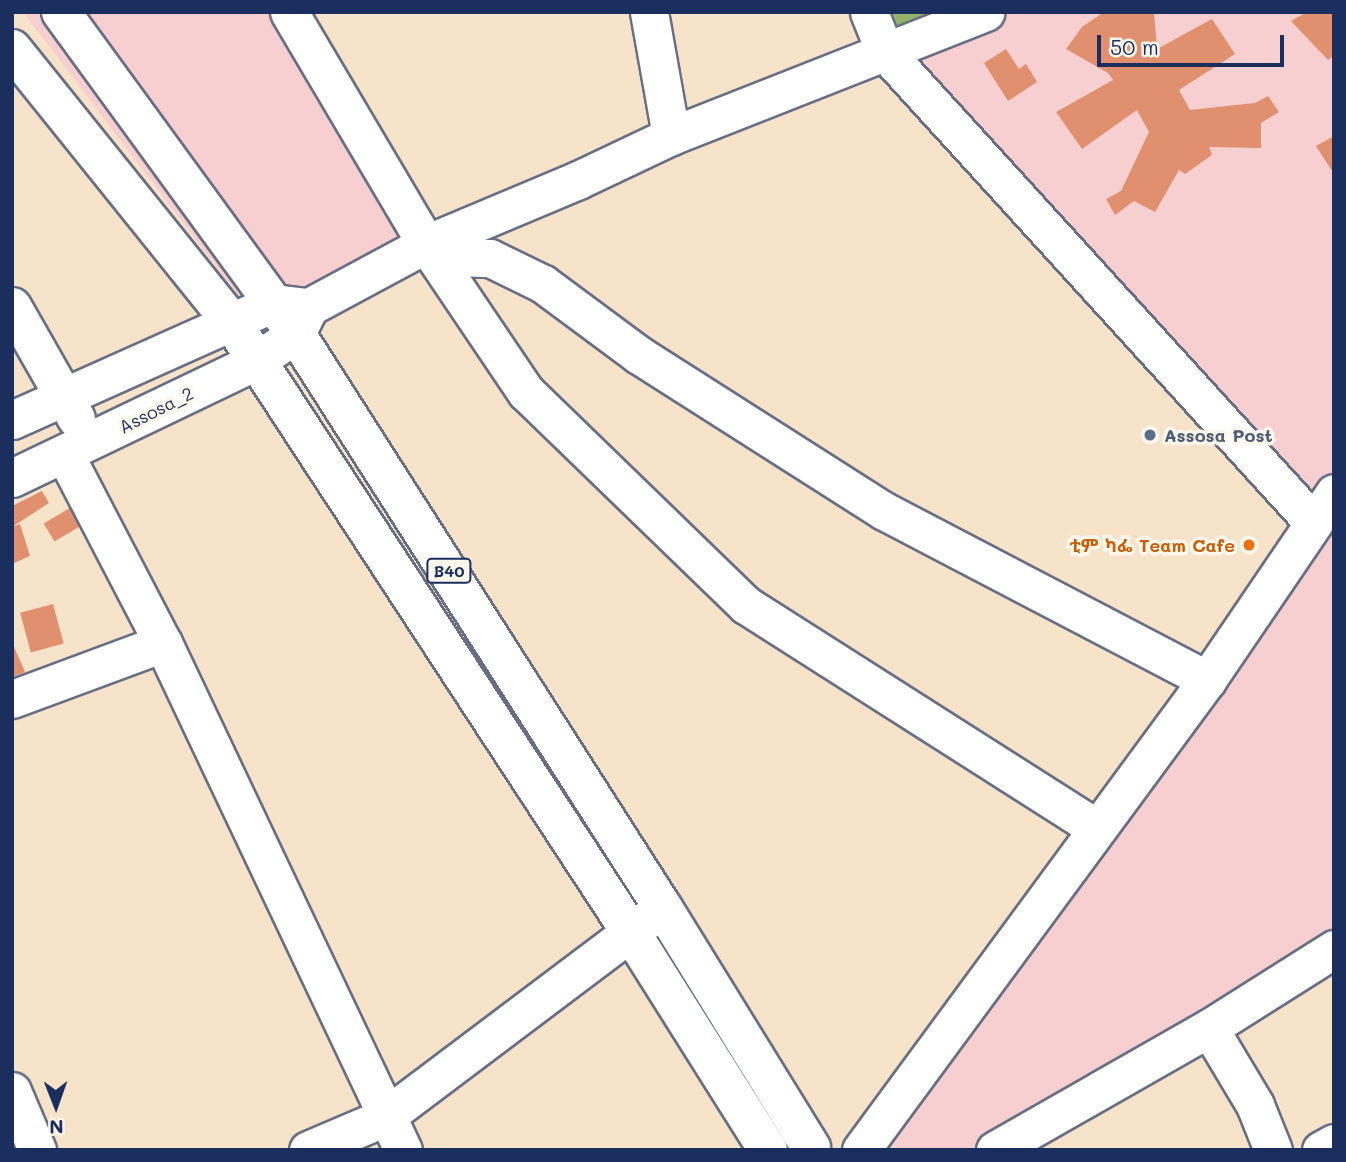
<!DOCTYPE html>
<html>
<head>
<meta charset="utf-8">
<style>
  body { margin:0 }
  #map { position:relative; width:1346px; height:1162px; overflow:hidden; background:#f6e3ca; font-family:Mali,"Noto Sans Ethiopic",sans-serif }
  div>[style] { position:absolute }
  .built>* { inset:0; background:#f7cfd0 }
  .forest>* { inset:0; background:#93b468 }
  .building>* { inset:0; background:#e0906f; transform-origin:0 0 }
  .roads { filter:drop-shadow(2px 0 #686e84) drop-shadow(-2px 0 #686e84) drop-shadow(0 2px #686e84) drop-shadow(0 -2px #686e84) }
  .minor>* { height:37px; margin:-18.5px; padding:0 18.5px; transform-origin:18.5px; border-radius:18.5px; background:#fff }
  .highway>* { height:38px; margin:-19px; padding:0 19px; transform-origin:19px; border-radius:19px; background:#fff }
  .dots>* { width:19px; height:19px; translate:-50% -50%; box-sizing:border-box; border:4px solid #fbf7ec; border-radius:50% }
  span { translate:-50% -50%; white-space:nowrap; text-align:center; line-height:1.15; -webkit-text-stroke:7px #fbf7ec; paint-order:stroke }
  .shield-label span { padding:2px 5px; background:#fbf7ec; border:2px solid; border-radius:5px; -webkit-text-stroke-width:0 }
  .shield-label { font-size:16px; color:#1b2f5e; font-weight:700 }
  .street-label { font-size:18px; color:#1b2f5e }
  .service-label { font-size:18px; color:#4e5e75; font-weight:700 }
  .left { translate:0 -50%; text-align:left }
  .food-label { font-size:18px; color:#c56008; font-weight:700 }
  .right { translate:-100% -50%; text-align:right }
  .frame { position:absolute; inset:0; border:14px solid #1b2f5e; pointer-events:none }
  .north { position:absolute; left:21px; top:1071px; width:70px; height:70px; -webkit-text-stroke:5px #fbf7ec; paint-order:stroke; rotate:179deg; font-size:19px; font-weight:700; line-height:28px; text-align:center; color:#1b2f5e }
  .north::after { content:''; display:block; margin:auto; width:24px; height:32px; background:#1b2f5e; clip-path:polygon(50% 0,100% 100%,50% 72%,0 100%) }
  .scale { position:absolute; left:1097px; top:35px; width:187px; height:32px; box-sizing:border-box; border:4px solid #1b2f5e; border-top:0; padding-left:9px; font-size:21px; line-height:24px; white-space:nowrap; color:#1b2f5e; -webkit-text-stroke:5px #fbf7ec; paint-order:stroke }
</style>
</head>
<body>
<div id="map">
  <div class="built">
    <div style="clip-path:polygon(23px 12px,279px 12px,431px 244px,270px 337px)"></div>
    <div style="clip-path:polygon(994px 12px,1334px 12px,1334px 955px,996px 1150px,860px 1150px,1320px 516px,890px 55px)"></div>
  </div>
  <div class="forest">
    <div style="clip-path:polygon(892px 12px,936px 12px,898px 27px)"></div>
  </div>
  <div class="building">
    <div style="clip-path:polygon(1104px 12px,1154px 12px,1157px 49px,1212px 19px,1235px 54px,1179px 90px,1190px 110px,1255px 103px,1268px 96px,1279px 112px,1261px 123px,1261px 148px,1209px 147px,1212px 155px,1185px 174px,1179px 170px,1155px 212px,1134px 201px,1115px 215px,1106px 199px,1121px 191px,1149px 132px,1137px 110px,1082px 149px,1056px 112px,1113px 80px,1108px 73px,1066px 49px,1082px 27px)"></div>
    <div style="clip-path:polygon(1307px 12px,1334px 12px,1334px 56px,1328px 60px,1291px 21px)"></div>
    <div style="clip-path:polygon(1006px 49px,1019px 69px,1026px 64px,1037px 82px,1008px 101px,984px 63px)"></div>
    <div style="clip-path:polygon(1334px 136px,1334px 174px,1316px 146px)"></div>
    <div style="clip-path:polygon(42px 491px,49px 503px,12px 527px,12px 506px)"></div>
    <div style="left:78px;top:503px;width:21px;height:40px;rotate:59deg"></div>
    <div style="clip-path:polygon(20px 524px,30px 556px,12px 564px,12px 527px)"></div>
    <div style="left:53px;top:604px;width:41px;height:34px;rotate:75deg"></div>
    <div style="clip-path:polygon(12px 642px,25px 672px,12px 677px)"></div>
  </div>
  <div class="roads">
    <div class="minor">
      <div style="left:289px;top:12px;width:269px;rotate:59.4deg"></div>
      <div style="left:426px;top:244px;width:179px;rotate:56deg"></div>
      <div style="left:526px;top:392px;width:306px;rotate:44.1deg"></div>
      <div style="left:746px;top:605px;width:416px;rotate:32.5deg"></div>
      <div style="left:649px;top:12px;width:126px;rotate:79.9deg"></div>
      <div style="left:869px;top:12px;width:43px;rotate:68.2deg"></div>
      <div style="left:885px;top:52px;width:634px;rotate:47.68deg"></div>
      <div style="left:441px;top:265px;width:18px;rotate:-27deg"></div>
      <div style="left:457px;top:257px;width:33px;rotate:2deg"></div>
      <div style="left:490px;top:258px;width:59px;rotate:26.1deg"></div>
      <div style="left:543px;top:284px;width:119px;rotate:36.5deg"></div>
      <div style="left:639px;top:355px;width:290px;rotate:32.5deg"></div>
      <div style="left:884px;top:511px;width:365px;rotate:27.6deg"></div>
      <div style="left:12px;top:306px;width:129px;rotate:60.3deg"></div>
      <div style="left:12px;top:420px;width:287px;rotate:-24.1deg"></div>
      <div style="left:274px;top:303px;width:31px;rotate:7deg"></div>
      <div style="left:65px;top:455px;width:212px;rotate:62.5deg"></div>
      <div style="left:163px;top:643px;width:561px;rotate:64.67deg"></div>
      <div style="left:12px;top:478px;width:271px;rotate:-25.6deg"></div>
      <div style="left:256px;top:361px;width:48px;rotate:-34deg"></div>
      <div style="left:296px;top:334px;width:30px;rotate:-64deg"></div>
      <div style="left:309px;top:307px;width:133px;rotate:-28.3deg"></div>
      <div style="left:426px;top:244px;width:165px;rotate:-22.8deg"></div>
      <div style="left:578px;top:180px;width:103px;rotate:-25.3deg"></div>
      <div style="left:671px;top:136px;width:338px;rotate:-21.5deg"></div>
      <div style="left:12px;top:699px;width:161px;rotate:-20.3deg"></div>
      <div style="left:1209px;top:1028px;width:90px;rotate:59.1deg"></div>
      <div style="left:1255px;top:1105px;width:48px;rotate:68.2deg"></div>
      <div style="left:12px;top:1091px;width:64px;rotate:67deg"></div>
      <div style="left:308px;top:1150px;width:84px;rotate:-23.2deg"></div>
      <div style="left:385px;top:1117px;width:339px;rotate:-37deg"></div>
      <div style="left:861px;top:1150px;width:584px;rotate:-53.64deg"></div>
      <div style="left:1207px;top:680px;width:226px;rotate:-55.8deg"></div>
      <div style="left:995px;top:1150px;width:246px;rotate:-29.7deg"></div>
      <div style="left:1209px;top:1028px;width:148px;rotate:-32.3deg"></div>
      <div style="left:1321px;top:1150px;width:15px;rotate:-28deg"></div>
    </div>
    <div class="highway">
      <div style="left:61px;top:12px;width:399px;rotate:53.9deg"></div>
      <div style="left:296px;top:334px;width:681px;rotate:57.41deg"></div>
      <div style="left:663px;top:908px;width:282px;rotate:58.3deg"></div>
      <div style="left:12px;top:49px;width:353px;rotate:51.2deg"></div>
      <div style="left:233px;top:324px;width:725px;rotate:56.81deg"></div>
      <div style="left:630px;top:931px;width:259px;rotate:57.8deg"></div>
    </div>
  </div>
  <div class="dots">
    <div style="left:1150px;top:435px;background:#5c6f8a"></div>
    <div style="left:1249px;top:545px;background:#e8710a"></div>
  </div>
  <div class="shield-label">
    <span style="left:449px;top:571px">B40</span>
  </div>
  <div class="street-label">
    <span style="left:156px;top:410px;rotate:-27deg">Assosa_2</span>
  </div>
  <div class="service-label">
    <span class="left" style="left:1164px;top:435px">Assosa Post</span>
  </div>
  <div class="food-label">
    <span class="right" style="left:1235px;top:545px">ቲም ካፌ Team Cafe</span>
  </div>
  <div class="frame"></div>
  <div class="north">N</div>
  <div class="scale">50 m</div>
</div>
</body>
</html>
